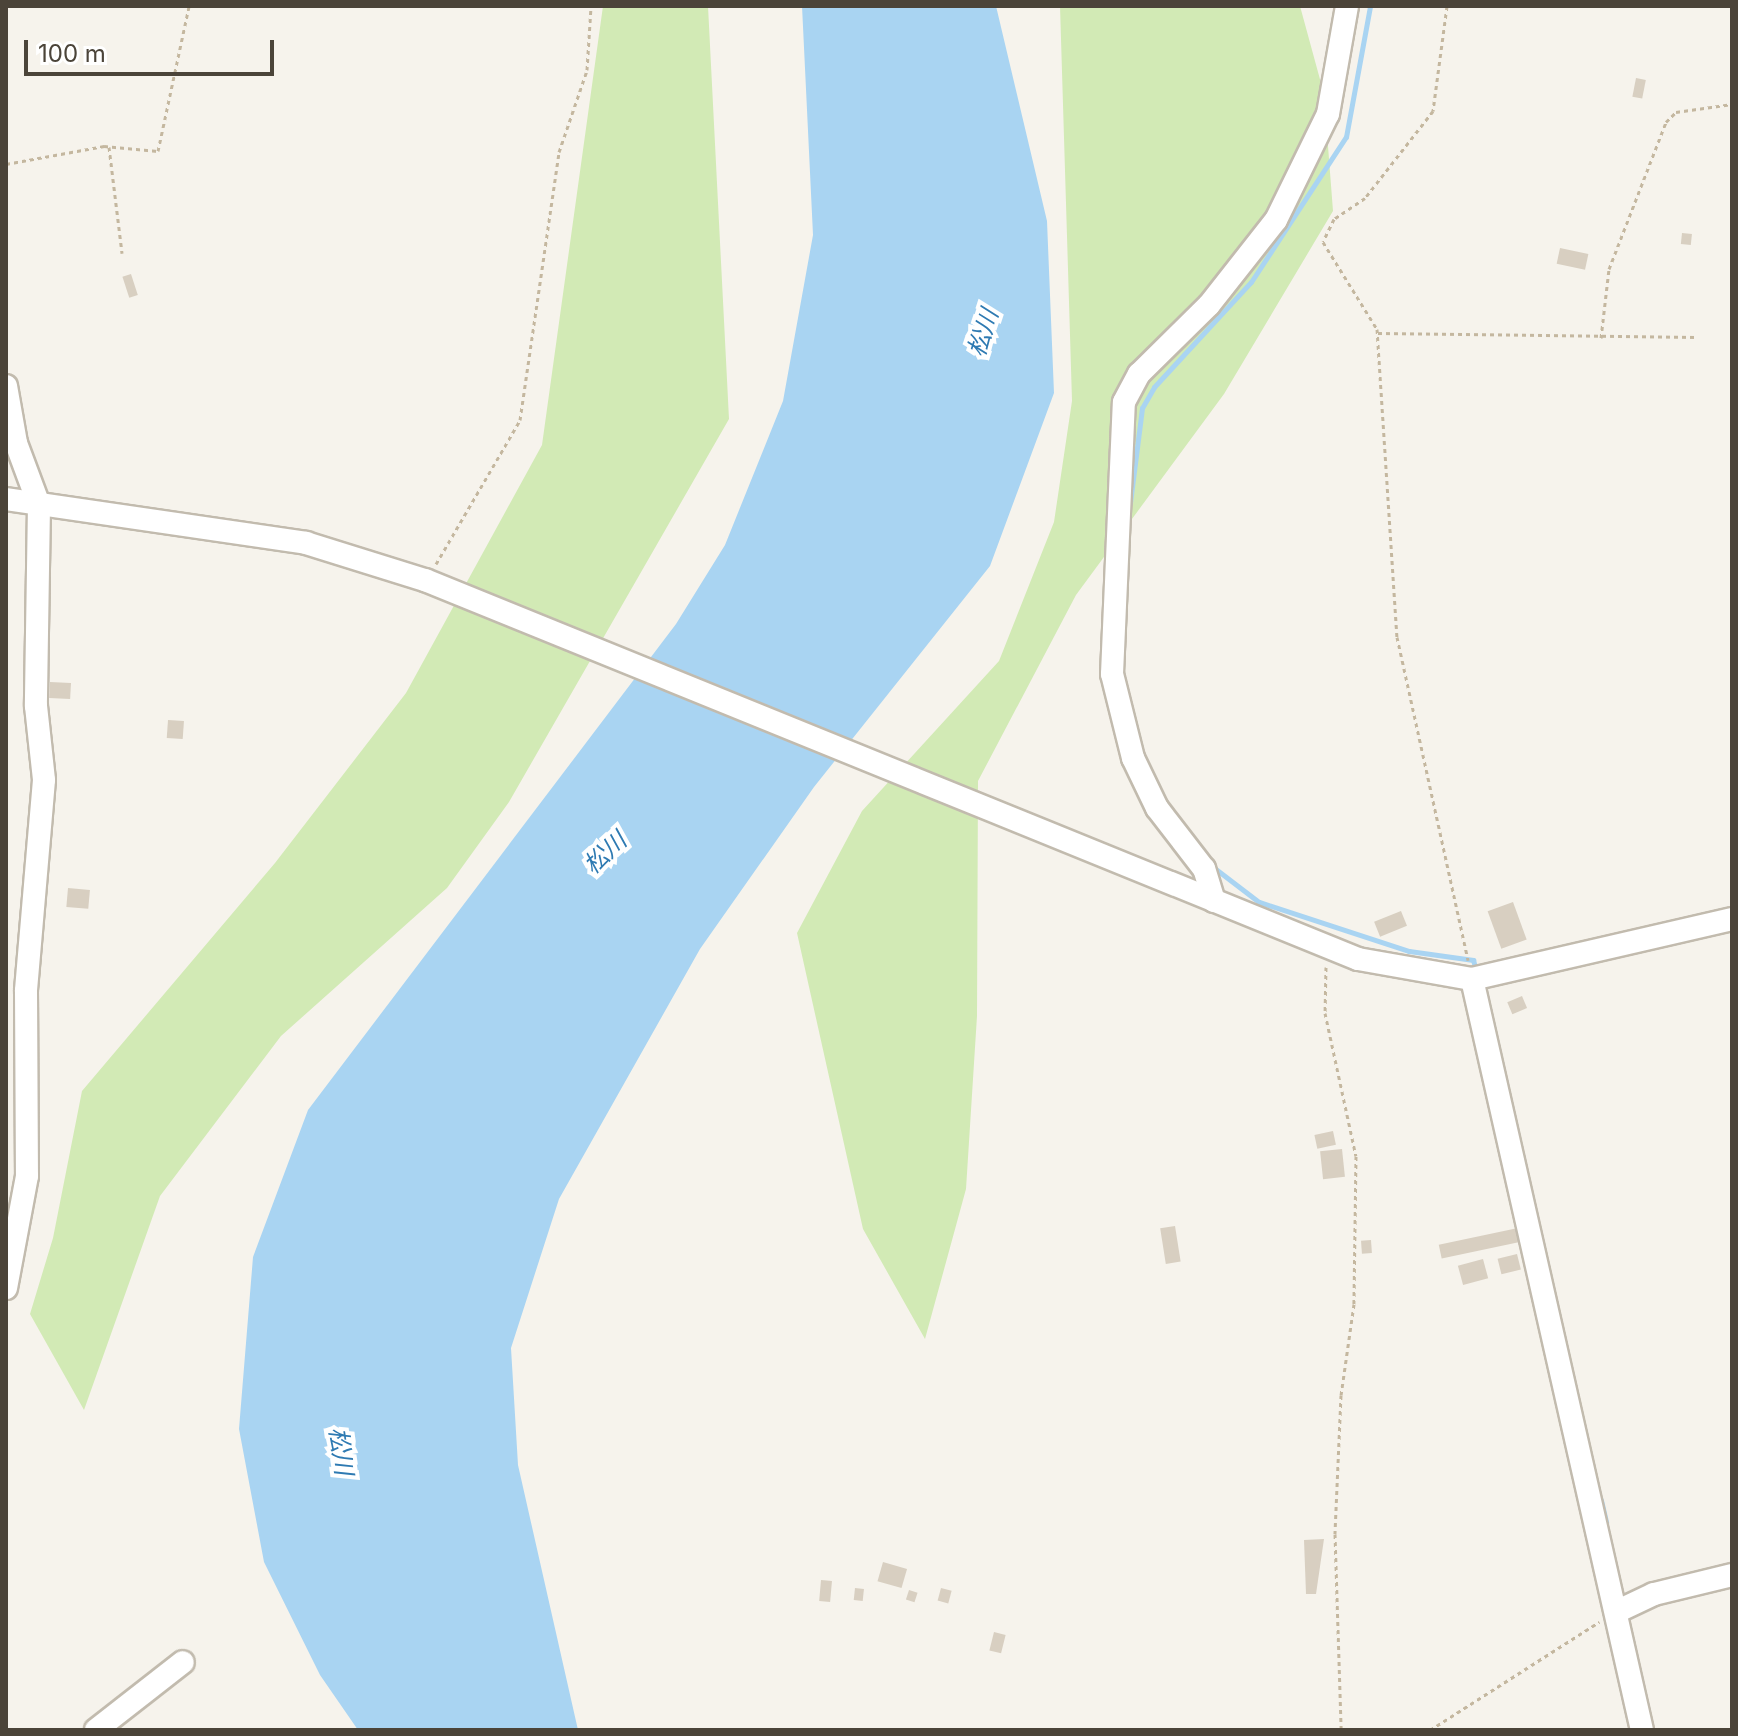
<!DOCTYPE html>
<html>
<head>
<meta charset="utf-8">
<style>
  body { margin:0 }
  #map { position:relative; width:1738px; height:1736px; overflow:hidden; background:#f6f3ec; font-family:Inter,"Noto Sans JP",sans-serif }
  div>[style] { position:absolute }
  .green>* { inset:0; background:#d2eab5 }
  .water>* { inset:0; background:#a9d4f2 }
  .stream>* { height:5px; margin:-2.5px; padding:0 2.5px; transform-origin:2.5px; border-radius:2.5px; background:#a9d4f2 }
  .building>* { inset:0; background:#d8cfc1; transform-origin:0 0 }
  .path>* { height:3px; margin-top:-1.5px; transform-origin:0; background:repeating-linear-gradient(90deg,#c4b79f 0 4px,transparent 0 8px) }
  .roads { filter:drop-shadow(2px 0 #c2bbae) drop-shadow(-2px 0 #c2bbae) drop-shadow(0 2px #c2bbae) drop-shadow(0 -2px #c2bbae) }
  .minor>* { height:22px; margin:-11px; padding:0 11px; transform-origin:11px; border-radius:11px; background:#fff }
  span { translate:-50% -50%; white-space:nowrap; text-align:center; line-height:1.15; -webkit-text-stroke:8px #fff; paint-order:stroke }
  .water-label { font-size:24px; color:#2e7ab2; font-style:italic }
  .frame { position:absolute; inset:0; border:8px solid #4b4439; pointer-events:none }
  .scale { position:absolute; left:24px; top:40px; width:250px; height:36px; box-sizing:border-box; border:4px solid #4b4439; border-top:0; padding-left:10px; font-size:24px; line-height:28px; white-space:nowrap; color:#4b4439; -webkit-text-stroke:6px #fff; paint-order:stroke }
</style>
</head>
<body>
<div id="map">
  <div class="green">
    <div style="clip-path:polygon(603px 6px,708px 6px,729px 419px,509px 802px,447px 888px,281px 1036px,160px 1196px,84px 1410px,30px 1314px,53px 1238px,82px 1091px,275px 863px,406px 693px,542px 445px)"></div>
    <div style="clip-path:polygon(1060px 6px,1300px 6px,1324px 94px,1333px 211px,1224px 394px,1076px 595px,978px 781px,977px 1016px,966px 1189px,925px 1339px,863px 1229px,797px 933px,862px 811px,999px 661px,1054px 522px,1072px 401px)"></div>
  </div>
  <div class="water">
    <div style="clip-path:polygon(802px 6px,996px 6px,1047px 221px,1054px 393px,990px 566px,814px 787px,700px 949px,559px 1199px,511px 1348px,518px 1465px,578px 1730px,358px 1730px,320px 1675px,264px 1562px,239px 1429px,253px 1257px,308px 1110px,676px 624px,725px 545px,783px 401px,813px 235px)"></div>
  </div>
  <div class="stream">
    <div style="left:1130px;top:503px;width:96px;rotate:-82.8deg"></div>
    <div style="left:1142px;top:408px;width:24px;rotate:-60deg"></div>
    <div style="left:1154px;top:387px;width:143px;rotate:-47.3deg"></div>
    <div style="left:1251px;top:282px;width:173px;rotate:-56.8deg"></div>
    <div style="left:1346px;top:137px;width:133px;rotate:-79.6deg"></div>
    <div style="left:1213px;top:867px;width:58px;rotate:37.3deg"></div>
    <div style="left:1259px;top:902px;width:158px;rotate:18.1deg"></div>
    <div style="left:1409px;top:951px;width:65px;rotate:8deg"></div>
    <div style="left:1473px;top:960px;width:14px;rotate:73deg"></div>
    <div style="left:1601px;top:1500px;width:23px;rotate:77deg"></div>
  </div>
  <div class="building">
    <div style="left:1636px;top:78px;width:10px;height:19px;rotate:11deg"></div>
    <div style="left:1682px;top:233px;width:10px;height:11px;rotate:6deg"></div>
    <div style="left:1560px;top:248px;width:29px;height:16px;rotate:12deg"></div>
    <div style="left:131px;top:274px;width:22px;height:9px;rotate:72deg"></div>
    <div style="left:50px;top:682px;width:21px;height:16px;rotate:3deg"></div>
    <div style="left:168px;top:720px;width:16px;height:18px;rotate:4deg"></div>
    <div style="left:68px;top:888px;width:22px;height:19px;rotate:5deg"></div>
    <div style="left:1513px;top:902px;width:40px;height:27px;rotate:70deg"></div>
    <div style="left:1401px;top:911px;width:16px;height:29px;rotate:68deg"></div>
    <div style="left:1522px;top:996px;width:13px;height:16px;rotate:67deg"></div>
    <div style="left:1333px;top:1131px;width:14px;height:19px;rotate:78deg"></div>
    <div style="left:1342px;top:1149px;width:28px;height:22px;rotate:84deg"></div>
    <div style="left:1175px;top:1226px;width:36px;height:15px;rotate:81deg"></div>
    <div style="left:1518px;top:1228px;width:14px;height:81px;rotate:78deg"></div>
    <div style="left:1371px;top:1240px;width:13px;height:10px;rotate:86deg"></div>
    <div style="left:1517px;top:1254px;width:16px;height:20px;rotate:76deg"></div>
    <div style="left:1483px;top:1259px;width:20px;height:26px;rotate:75deg"></div>
    <div style="clip-path:polygon(1324px 1539px,1316px 1594px,1306px 1594px,1304px 1540px)"></div>
    <div style="left:883px;top:1562px;width:25px;height:20px;rotate:16deg"></div>
    <div style="left:821px;top:1580px;width:11px;height:21px;rotate:5deg"></div>
    <div style="left:855px;top:1588px;width:9px;height:12px;rotate:6deg"></div>
    <div style="left:941px;top:1588px;width:11px;height:13px;rotate:15deg"></div>
    <div style="left:909px;top:1590px;width:9px;height:10px;rotate:18deg"></div>
    <div style="left:994px;top:1632px;width:12px;height:19px;rotate:14deg"></div>
  </div>
  <div class="path">
    <div style="left:1447px;top:6px;width:106px;rotate:97.6deg"></div>
    <div style="left:1433px;top:111px;width:110px;rotate:128deg"></div>
    <div style="left:1365px;top:198px;width:37px;rotate:146deg"></div>
    <div style="left:1334px;top:219px;width:25px;rotate:116deg"></div>
    <div style="left:1323px;top:242px;width:102px;rotate:58.2deg"></div>
    <div style="left:1377px;top:329px;width:309px;rotate:86.3deg"></div>
    <div style="left:1397px;top:637px;width:331px;rotate:77.6deg"></div>
    <div style="left:109px;top:147px;width:107px;rotate:83deg"></div>
    <div style="left:6px;top:164px;width:100px;rotate:-10.4deg"></div>
    <div style="left:104px;top:146px;width:54px;rotate:5.3deg"></div>
    <div style="left:158px;top:151px;width:148px;rotate:-77.9deg"></div>
    <div style="left:1378px;top:333px;width:318px;rotate:0.7deg"></div>
    <div style="left:1601px;top:338px;width:69px;rotate:-83.4deg"></div>
    <div style="left:1609px;top:269px;width:158px;rotate:-68.8deg"></div>
    <div style="left:1666px;top:122px;width:14px;rotate:-45deg"></div>
    <div style="left:1676px;top:112px;width:57px;rotate:-8.1deg"></div>
    <div style="left:436px;top:564px;width:167px;rotate:-59.7deg"></div>
    <div style="left:520px;top:420px;width:271px;rotate:-81.7deg"></div>
    <div style="left:559px;top:152px;width:87px;rotate:-71.1deg"></div>
    <div style="left:587px;top:70px;width:64px;rotate:-86.4deg"></div>
    <div style="left:1326px;top:967px;width:46px;rotate:91.2deg"></div>
    <div style="left:1325px;top:1013px;width:146px;rotate:77.8deg"></div>
    <div style="left:1356px;top:1156px;width:148px;rotate:90.8deg"></div>
    <div style="left:1354px;top:1304px;width:92px;rotate:98.1deg"></div>
    <div style="left:1341px;top:1395px;width:139px;rotate:92.5deg"></div>
    <div style="left:1335px;top:1534px;width:196px;rotate:88.2deg"></div>
    <div style="left:1430px;top:1730px;width:201px;rotate:-32.6deg"></div>
  </div>
  <div class="roads">
    <div class="minor">
      <div style="left:6px;top:386px;width:58px;rotate:80deg"></div>
      <div style="left:16px;top:443px;width:66px;rotate:69.6deg"></div>
      <div style="left:39px;top:505px;width:201px;rotate:90.9deg"></div>
      <div style="left:36px;top:706px;width:74px;rotate:83.8deg"></div>
      <div style="left:44px;top:780px;width:212px;rotate:94.9deg"></div>
      <div style="left:26px;top:991px;width:185px;rotate:89.7deg"></div>
      <div style="left:27px;top:1176px;width:114px;rotate:100.6deg"></div>
      <div style="left:6px;top:499px;width:303px;rotate:8.3deg"></div>
      <div style="left:306px;top:543px;width:125px;rotate:17.3deg"></div>
      <div style="left:425px;top:580px;width:1007px;rotate:22.11deg"></div>
      <div style="left:1358px;top:959px;width:116px;rotate:10deg"></div>
      <div style="left:1472px;top:979px;width:267px;rotate:-13deg"></div>
      <div style="left:1214px;top:901px;width:34px;rotate:-107deg"></div>
      <div style="left:1204px;top:869px;width:77px;rotate:-127.6deg"></div>
      <div style="left:1157px;top:808px;width:55px;rotate:-115.6deg"></div>
      <div style="left:1133px;top:758px;width:87px;rotate:-104deg"></div>
      <div style="left:1112px;top:674px;width:272px;rotate:-87.5deg"></div>
      <div style="left:1124px;top:402px;width:32px;rotate:-62deg"></div>
      <div style="left:1139px;top:374px;width:98px;rotate:-44.6deg"></div>
      <div style="left:1209px;top:305px;width:108px;rotate:-51.8deg"></div>
      <div style="left:1276px;top:220px;width:118px;rotate:-63.9deg"></div>
      <div style="left:1328px;top:114px;width:110px;rotate:-80deg"></div>
      <div style="left:1472px;top:979px;width:770px;rotate:77.25deg"></div>
      <div style="left:1616px;top:1612px;width:42px;rotate:-25.3deg"></div>
      <div style="left:1654px;top:1594px;width:80px;rotate:-13.7deg"></div>
      <div style="left:96px;top:1730px;width:110px;rotate:-38deg"></div>
    </div>
  </div>
  <div class="water-label">
    <span style="left:983px;top:333px;rotate:-72deg">松川</span>
    <span style="left:605px;top:853px;rotate:-43deg">松川</span>
    <span style="left:341px;top:1451px;rotate:82deg">松川</span>
  </div>
  <div class="frame"></div>
  <div class="scale">100 m</div>
</div>
</body>
</html>
